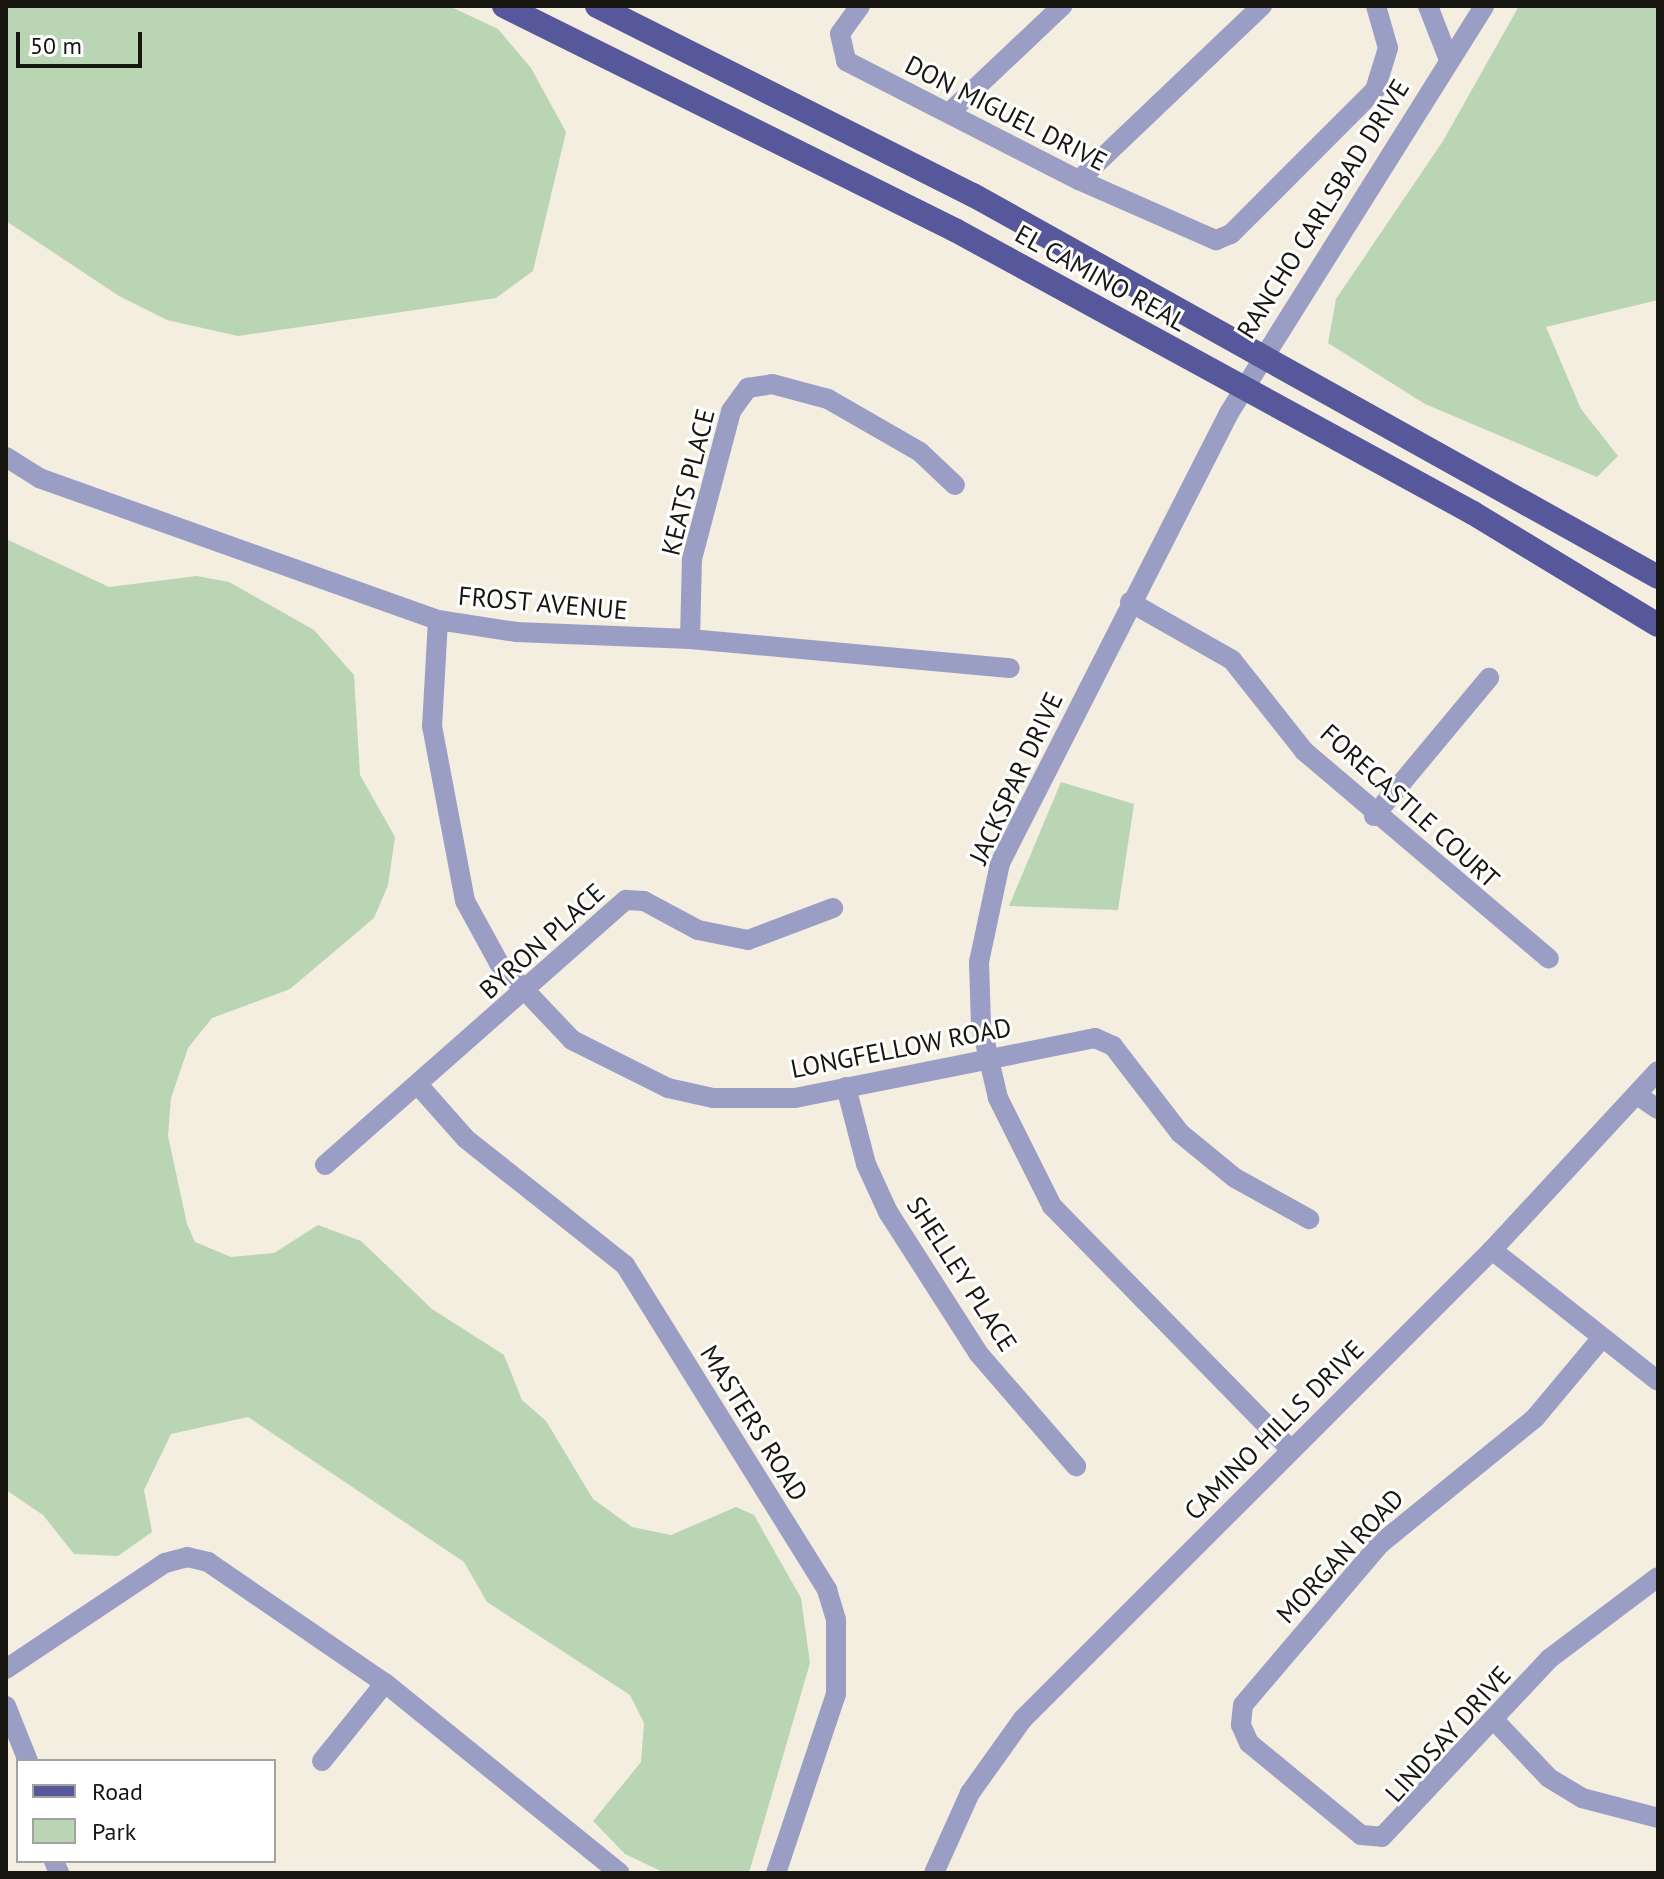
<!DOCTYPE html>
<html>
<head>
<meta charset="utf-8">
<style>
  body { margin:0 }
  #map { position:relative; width:1664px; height:1879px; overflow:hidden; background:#f4eee0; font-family:"PT Sans",sans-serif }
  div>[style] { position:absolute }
  .green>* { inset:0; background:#b9d5b3 }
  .minor>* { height:20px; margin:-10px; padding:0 10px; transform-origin:10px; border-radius:10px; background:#9a9dc4 }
  .major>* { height:24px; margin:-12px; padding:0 12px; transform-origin:12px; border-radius:12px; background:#57579c }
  span { translate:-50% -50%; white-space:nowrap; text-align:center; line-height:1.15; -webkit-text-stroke:6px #fff; paint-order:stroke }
  .street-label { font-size:26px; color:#181611 }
  .frame { position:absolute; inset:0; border:8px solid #181611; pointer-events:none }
  .legend { position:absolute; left:16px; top:1759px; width:260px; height:104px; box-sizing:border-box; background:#fff; border:2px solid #a3a2a0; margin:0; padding:10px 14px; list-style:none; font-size:24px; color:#181611 }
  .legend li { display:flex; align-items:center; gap:16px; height:40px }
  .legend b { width:40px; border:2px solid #a3a2a0 }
  .scale { position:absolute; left:16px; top:32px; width:126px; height:36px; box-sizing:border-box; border:4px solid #181611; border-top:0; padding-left:10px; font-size:24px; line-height:28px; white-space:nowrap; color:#181611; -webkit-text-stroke:6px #fff; paint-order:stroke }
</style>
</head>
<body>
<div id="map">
  <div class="green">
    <div style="clip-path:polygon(6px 6px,449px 6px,498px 29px,531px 68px,566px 132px,533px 271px,496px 298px,238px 336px,167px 320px,119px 296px,6px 221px)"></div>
    <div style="clip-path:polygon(1519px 6px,1658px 6px,1658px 300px,1546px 327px,1581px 409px,1618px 456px,1597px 477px,1425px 404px,1328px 343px,1336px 299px,1443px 141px)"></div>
    <div style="clip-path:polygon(6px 539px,109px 587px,197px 576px,229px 582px,314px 630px,354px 675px,360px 775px,395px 837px,388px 885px,374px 918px,290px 989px,212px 1018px,188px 1048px,171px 1098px,168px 1136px,187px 1224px,195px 1242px,231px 1257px,274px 1253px,318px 1225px,361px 1241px,432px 1309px,504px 1355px,522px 1400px,546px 1421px,593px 1499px,632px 1527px,671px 1535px,736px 1507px,754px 1515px,801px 1598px,810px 1663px,749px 1873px,665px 1873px,625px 1854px,593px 1821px,641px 1762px,644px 1723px,630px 1695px,487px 1602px,464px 1562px,248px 1417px,171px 1434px,144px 1490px,152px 1532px,118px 1556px,74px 1554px,43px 1515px,6px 1490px)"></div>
    <div style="clip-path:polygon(1061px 782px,1134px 804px,1118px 910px,1009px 906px)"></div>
  </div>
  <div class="minor">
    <div style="left:860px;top:6px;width:34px;rotate:126deg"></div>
    <div style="left:840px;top:34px;width:28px;rotate:77deg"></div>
    <div style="left:846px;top:61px;width:262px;rotate:27.1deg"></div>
    <div style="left:1079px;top:180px;width:150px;rotate:23.7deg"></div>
    <div style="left:1216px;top:240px;width:16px;rotate:-22deg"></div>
    <div style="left:1231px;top:234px;width:204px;rotate:-45deg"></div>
    <div style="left:1375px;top:90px;width:44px;rotate:-72.8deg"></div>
    <div style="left:1388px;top:48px;width:44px;rotate:-105.9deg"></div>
    <div style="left:1428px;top:6px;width:58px;rotate:68.7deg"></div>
    <div style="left:949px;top:113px;width:156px;rotate:-43.4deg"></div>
    <div style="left:1079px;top:180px;width:253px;rotate:-43.6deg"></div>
    <div style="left:6px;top:457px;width:39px;rotate:32deg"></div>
    <div style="left:39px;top:478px;width:424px;rotate:19.6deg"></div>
    <div style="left:438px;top:620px;width:79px;rotate:8.7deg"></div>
    <div style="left:516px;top:632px;width:174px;rotate:2.3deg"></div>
    <div style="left:690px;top:639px;width:321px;rotate:5.2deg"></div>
    <div style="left:1130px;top:602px;width:117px;rotate:29.6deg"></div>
    <div style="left:1232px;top:660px;width:116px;rotate:51.6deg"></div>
    <div style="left:1304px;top:751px;width:321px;rotate:40.3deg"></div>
    <div style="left:438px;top:620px;width:106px;rotate:93.2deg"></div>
    <div style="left:432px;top:726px;width:178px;rotate:79.3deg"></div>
    <div style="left:465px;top:901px;width:71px;rotate:61.3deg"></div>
    <div style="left:499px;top:963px;width:106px;rotate:46.5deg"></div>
    <div style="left:572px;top:1040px;width:107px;rotate:26.6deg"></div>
    <div style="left:668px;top:1088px;width:46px;rotate:12.5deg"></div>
    <div style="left:713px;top:1098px;width:82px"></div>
    <div style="left:795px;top:1098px;width:306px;rotate:-11.3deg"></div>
    <div style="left:1095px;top:1038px;width:20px;rotate:24deg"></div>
    <div style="left:1113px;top:1046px;width:110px;rotate:52.4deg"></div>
    <div style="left:1180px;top:1133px;width:71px;rotate:39.3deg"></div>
    <div style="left:1235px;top:1178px;width:85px;rotate:29deg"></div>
    <div style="left:690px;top:639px;width:80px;rotate:-88.6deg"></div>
    <div style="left:692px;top:559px;width:153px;rotate:-75.2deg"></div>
    <div style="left:731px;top:411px;width:29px;rotate:-54deg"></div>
    <div style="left:748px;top:388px;width:24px;rotate:-9deg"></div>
    <div style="left:772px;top:384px;width:58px;rotate:15deg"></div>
    <div style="left:828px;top:399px;width:106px;rotate:29.9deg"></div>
    <div style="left:920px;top:452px;width:48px;rotate:43.3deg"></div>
    <div style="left:1374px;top:816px;width:180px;rotate:-50.2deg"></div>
    <div style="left:420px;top:1087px;width:69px;rotate:48.5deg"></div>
    <div style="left:466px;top:1139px;width:203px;rotate:38.4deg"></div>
    <div style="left:625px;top:1265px;width:383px;rotate:58.1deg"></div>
    <div style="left:827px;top:1590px;width:31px;rotate:73deg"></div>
    <div style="left:836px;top:1620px;width:74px;rotate:90deg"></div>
    <div style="left:836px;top:1694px;width:189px;rotate:108.5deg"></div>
    <div style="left:846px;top:1087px;width:80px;rotate:75.4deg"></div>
    <div style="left:866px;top:1164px;width:53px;rotate:65.4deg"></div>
    <div style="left:888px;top:1212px;width:167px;rotate:57.4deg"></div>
    <div style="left:978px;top:1353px;width:150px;rotate:49.1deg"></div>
    <div style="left:1637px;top:1095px;width:25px;rotate:34deg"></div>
    <div style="left:325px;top:1165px;width:401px;rotate:-41.4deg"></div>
    <div style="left:626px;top:900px;width:18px;rotate:3deg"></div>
    <div style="left:644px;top:901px;width:61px;rotate:28.2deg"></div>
    <div style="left:698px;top:930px;width:51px;rotate:11.3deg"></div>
    <div style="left:748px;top:940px;width:91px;rotate:-20.6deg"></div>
    <div style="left:1492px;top:1250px;width:211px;rotate:38.3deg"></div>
    <div style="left:1601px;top:1339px;width:103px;rotate:129.9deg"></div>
    <div style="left:1535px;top:1418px;width:200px;rotate:140.9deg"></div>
    <div style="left:1380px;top:1544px;width:211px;rotate:130.4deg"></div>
    <div style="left:1243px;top:1705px;width:20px;rotate:96deg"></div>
    <div style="left:1241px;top:1725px;width:20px;rotate:66deg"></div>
    <div style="left:1249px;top:1743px;width:145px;rotate:39.4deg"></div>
    <div style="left:1361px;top:1835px;width:21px;rotate:5deg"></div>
    <div style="left:1382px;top:1837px;width:244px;rotate:-46.8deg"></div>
    <div style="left:1549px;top:1659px;width:136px;rotate:-37deg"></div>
    <div style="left:1291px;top:1450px;width:342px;rotate:-134.4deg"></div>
    <div style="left:1052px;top:1206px;width:121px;rotate:-116.6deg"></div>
    <div style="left:998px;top:1098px;width:75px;rotate:-103.1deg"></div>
    <div style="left:981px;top:1025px;width:63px;rotate:-91.8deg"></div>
    <div style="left:979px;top:962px;width:101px;rotate:-78deg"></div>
    <div style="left:1000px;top:863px;width:505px;rotate:-63.03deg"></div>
    <div style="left:1229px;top:413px;width:480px;rotate:-57.9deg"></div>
    <div style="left:6px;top:1669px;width:191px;rotate:-33.7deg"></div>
    <div style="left:165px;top:1563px;width:23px;rotate:-15deg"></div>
    <div style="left:187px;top:1557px;width:22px;rotate:13deg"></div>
    <div style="left:208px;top:1562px;width:214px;rotate:34.4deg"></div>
    <div style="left:385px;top:1683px;width:302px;rotate:39deg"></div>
    <div style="left:6px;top:1706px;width:59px;rotate:68.2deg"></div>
    <div style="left:1496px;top:1722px;width:77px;rotate:46.6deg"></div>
    <div style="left:1549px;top:1778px;width:39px;rotate:31deg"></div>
    <div style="left:1582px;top:1798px;width:79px;rotate:14.7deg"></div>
    <div style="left:322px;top:1761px;width:100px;rotate:-51.1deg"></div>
    <div style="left:54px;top:1861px;width:13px;rotate:67deg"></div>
    <div style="left:934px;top:1873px;width:88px;rotate:-65.8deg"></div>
    <div style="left:970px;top:1793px;width:90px;rotate:-54.5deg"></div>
    <div style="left:1022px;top:1720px;width:665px;rotate:-45deg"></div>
    <div style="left:1492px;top:1250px;width:244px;rotate:-47.2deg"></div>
  </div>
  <div class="major">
    <div style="left:504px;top:6px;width:504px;rotate:26.41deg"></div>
    <div style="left:955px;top:230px;width:590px;rotate:28.65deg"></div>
    <div style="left:1473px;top:513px;width:216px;rotate:31.2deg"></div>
    <div style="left:597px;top:6px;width:421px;rotate:26.7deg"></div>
    <div style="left:973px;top:195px;width:784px;rotate:29.15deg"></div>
  </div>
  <div class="street-label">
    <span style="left:1006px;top:113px;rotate:27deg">DON MIGUEL DRIVE</span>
    <span style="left:1323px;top:209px;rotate:-58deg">RANCHO CARLSBAD DRIVE</span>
    <span style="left:1101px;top:278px;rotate:29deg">EL CAMINO REAL</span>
    <span style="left:688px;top:482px;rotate:-76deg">KEATS PLACE</span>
    <span style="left:543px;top:603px;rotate:5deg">FROST AVENUE</span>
    <span style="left:1016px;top:778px;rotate:-65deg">JACKSPAR DRIVE</span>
    <span style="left:1410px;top:806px;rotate:42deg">FORECASTLE COURT</span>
    <span style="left:542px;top:941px;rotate:-42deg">BYRON PLACE</span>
    <span style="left:901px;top:1048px;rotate:-11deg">LONGFELLOW ROAD</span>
    <span style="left:962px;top:1274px;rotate:57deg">SHELLEY PLACE</span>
    <span style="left:754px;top:1423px;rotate:58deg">MASTERS ROAD</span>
    <span style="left:1274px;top:1430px;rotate:-45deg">CAMINO HILLS DRIVE</span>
    <span style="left:1340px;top:1556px;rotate:-47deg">MORGAN ROAD</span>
    <span style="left:1448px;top:1734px;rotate:-48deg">LINDSAY DRIVE</span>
  </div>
  <div class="frame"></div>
  <ul class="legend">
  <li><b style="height:10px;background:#57579c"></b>Road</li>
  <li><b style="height:22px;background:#b9d5b3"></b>Park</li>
  </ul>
  <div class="scale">50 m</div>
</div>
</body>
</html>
